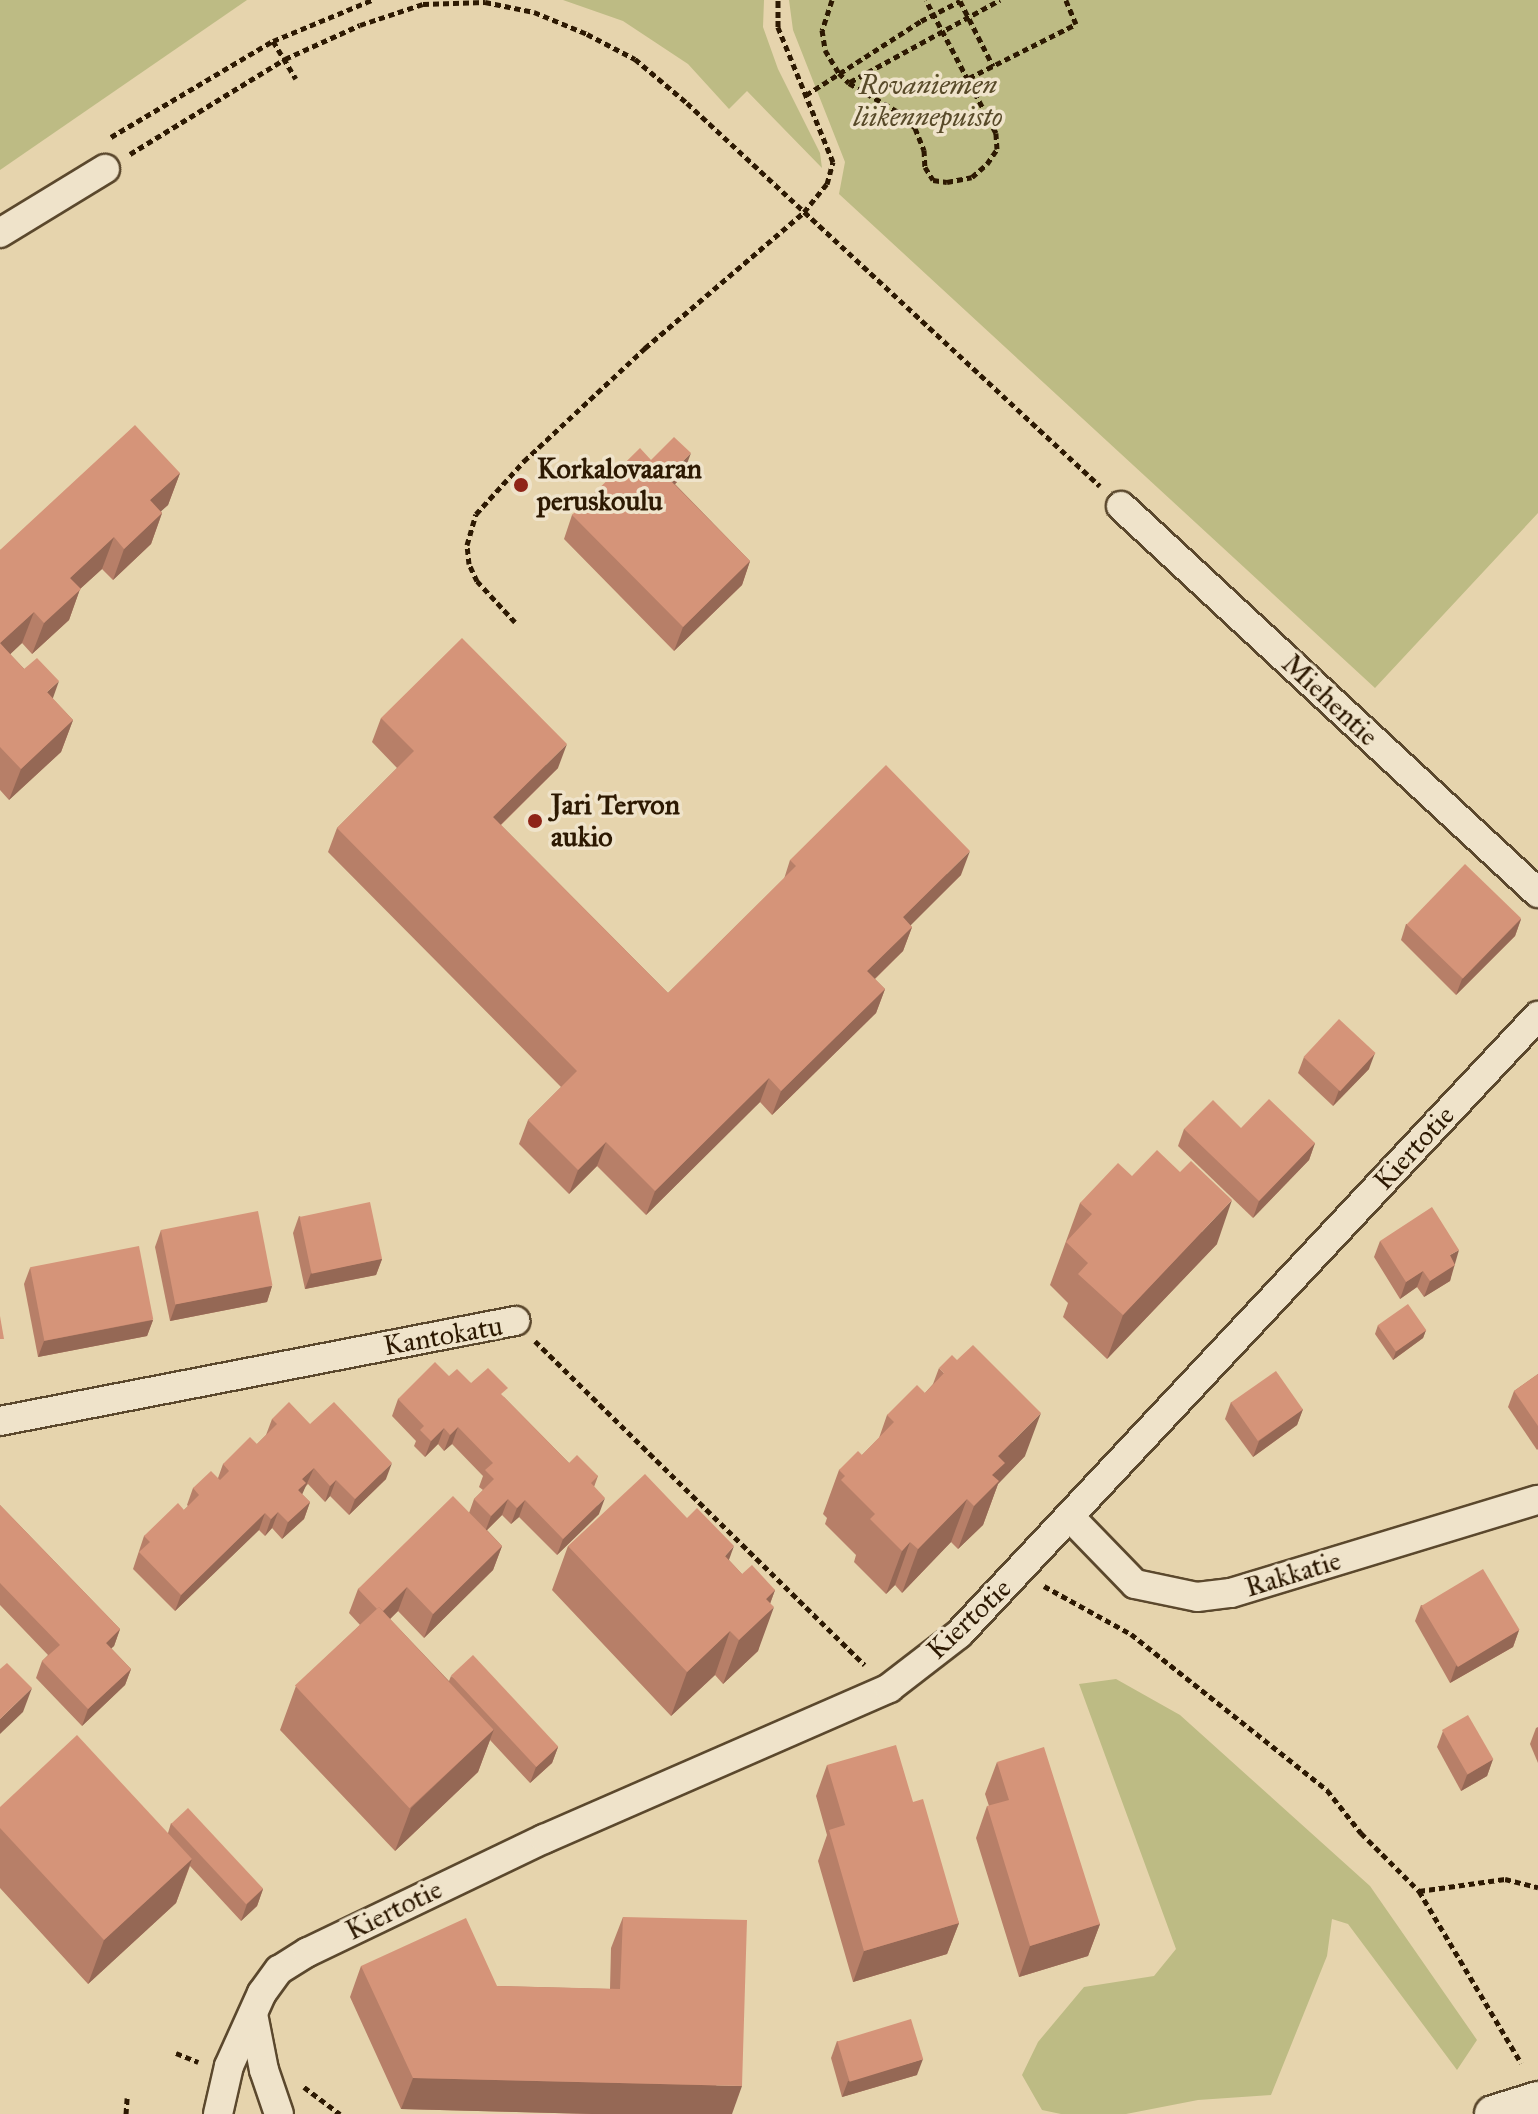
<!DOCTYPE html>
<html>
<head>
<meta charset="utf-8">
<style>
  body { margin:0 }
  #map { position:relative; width:1538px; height:2114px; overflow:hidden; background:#e6d4ad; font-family:"IM FELL Great Primer",serif }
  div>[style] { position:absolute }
  .green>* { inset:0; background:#bdbb84 }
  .path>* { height:5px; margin-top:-2.5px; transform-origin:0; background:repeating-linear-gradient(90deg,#2d1902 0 6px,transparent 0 10px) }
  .roads { filter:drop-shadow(2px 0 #5b482d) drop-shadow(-2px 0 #5b482d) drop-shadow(0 2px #5b482d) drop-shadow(0 -2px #5b482d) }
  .minor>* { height:28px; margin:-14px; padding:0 14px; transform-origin:14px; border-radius:14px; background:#efe3ca }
  .tertiary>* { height:36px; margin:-18px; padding:0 18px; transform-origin:18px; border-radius:18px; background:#efe3ca }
  .wall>* { inset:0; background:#b77f68 }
  .shaded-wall>* { inset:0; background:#956855 }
  .building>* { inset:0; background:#d59479; transform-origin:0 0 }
  .dots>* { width:22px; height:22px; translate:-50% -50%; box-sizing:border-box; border:4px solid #efe3ca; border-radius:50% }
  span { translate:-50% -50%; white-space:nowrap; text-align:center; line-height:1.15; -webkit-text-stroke:7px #efe3ca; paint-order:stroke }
  .park-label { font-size:28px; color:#584a29; font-style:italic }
  .poi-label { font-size:28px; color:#2d1902; font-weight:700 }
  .left { translate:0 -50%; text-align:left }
  .street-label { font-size:28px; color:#2d1902 }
</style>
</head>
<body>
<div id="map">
  <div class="green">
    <div style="clip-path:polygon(0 0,247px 0,0 170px)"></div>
    <div style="clip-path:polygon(563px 0,764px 0,763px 27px,778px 69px,820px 153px,822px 168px,747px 91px,729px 109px,688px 64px,623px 21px)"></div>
    <div style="clip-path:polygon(789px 0,1538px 0,1538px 513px,1375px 688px,839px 194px,845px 162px,793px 30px)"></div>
    <div style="clip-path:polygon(1116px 1679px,1180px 1715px,1370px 1886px,1477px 2040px,1457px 2070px,1348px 1924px,1332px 1919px,1327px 1956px,1271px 2095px,1198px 2100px,1126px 2114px,1061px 2114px,1042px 2110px,1022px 2075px,1038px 2042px,1084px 1987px,1154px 1976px,1176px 1949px,1079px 1684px)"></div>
  </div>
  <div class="path">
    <div style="left:832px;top:0;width:32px;rotate:108deg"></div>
    <div style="left:822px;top:30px;width:20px;rotate:81deg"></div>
    <div style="left:825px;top:50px;width:27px;rotate:59deg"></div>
    <div style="left:839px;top:73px;width:14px;rotate:45deg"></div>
    <div style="left:849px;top:83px;width:57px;rotate:30.6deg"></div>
    <div style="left:898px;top:112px;width:23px;rotate:43deg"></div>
    <div style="left:915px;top:128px;width:24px;rotate:68deg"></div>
    <div style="left:924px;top:150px;width:17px;rotate:87deg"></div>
    <div style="left:925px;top:167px;width:15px;rotate:58deg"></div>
    <div style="left:933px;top:180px;width:14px;rotate:8deg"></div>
    <div style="left:947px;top:182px;width:25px;rotate:-11deg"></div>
    <div style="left:972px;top:177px;width:20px;rotate:-41deg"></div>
    <div style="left:987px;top:164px;width:18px;rotate:-56deg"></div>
    <div style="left:997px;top:149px;width:16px;rotate:-94deg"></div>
    <div style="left:996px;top:133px;width:150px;rotate:-117.8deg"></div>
    <div style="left:960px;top:1px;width:73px;rotate:63.1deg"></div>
    <div style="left:273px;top:41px;width:44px;rotate:58.8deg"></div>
    <div style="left:969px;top:78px;width:120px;rotate:-26.8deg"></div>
    <div style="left:1076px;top:24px;width:26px;rotate:-113deg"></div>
    <div style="left:850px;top:82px;width:171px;rotate:-28.7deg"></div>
    <div style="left:806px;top:95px;width:137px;rotate:-32.8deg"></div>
    <div style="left:921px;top:21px;width:44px;rotate:-27.1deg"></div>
    <div style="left:111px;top:137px;width:188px;rotate:-30.7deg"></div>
    <div style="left:273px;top:41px;width:107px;rotate:-22.5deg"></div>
    <div style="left:130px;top:154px;width:182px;rotate:-31.5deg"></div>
    <div style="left:285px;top:59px;width:82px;rotate:-24.4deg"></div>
    <div style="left:360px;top:25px;width:66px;rotate:-18.4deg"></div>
    <div style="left:423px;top:4px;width:62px;rotate:-1.8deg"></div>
    <div style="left:485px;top:2px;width:50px;rotate:11.5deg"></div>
    <div style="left:534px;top:12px;width:57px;rotate:22.5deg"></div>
    <div style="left:587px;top:34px;width:54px;rotate:27.5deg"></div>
    <div style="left:635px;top:59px;width:68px;rotate:40.2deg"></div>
    <div style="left:687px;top:103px;width:563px;rotate:42.84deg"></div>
    <div style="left:515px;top:622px;width:56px;rotate:-132.8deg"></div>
    <div style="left:477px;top:581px;width:19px;rotate:-115deg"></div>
    <div style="left:469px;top:564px;width:19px;rotate:-96deg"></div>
    <div style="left:467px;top:545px;width:32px;rotate:-74deg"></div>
    <div style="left:476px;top:514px;width:72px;rotate:-47.8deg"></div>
    <div style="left:524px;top:461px;width:166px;rotate:-43deg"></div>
    <div style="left:645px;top:348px;width:209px;rotate:-40.5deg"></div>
    <div style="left:804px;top:212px;width:36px;rotate:-51deg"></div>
    <div style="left:827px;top:184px;width:23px;rotate:-75deg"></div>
    <div style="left:833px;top:162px;width:146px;rotate:-112.2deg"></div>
    <div style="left:778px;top:27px;width:27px;rotate:-90deg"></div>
    <div style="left:535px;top:1341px;width:462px;rotate:44.5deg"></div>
    <div style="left:1044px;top:1586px;width:99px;rotate:28.9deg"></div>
    <div style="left:1131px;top:1634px;width:251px;rotate:38.5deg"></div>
    <div style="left:1327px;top:1790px;width:55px;rotate:51.7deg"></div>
    <div style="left:1361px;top:1833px;width:82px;rotate:45deg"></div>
    <div style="left:1419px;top:1891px;width:200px;rotate:59.3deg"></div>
    <div style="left:1419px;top:1891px;width:87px;rotate:-7.9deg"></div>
    <div style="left:1505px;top:1879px;width:34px;rotate:14deg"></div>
    <div style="left:176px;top:2053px;width:24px;rotate:22deg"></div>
    <div style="left:304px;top:2087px;width:45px;rotate:36.9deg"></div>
    <div style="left:126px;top:2114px;width:16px;rotate:-86deg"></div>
  </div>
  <div class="roads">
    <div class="minor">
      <div style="left:0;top:233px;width:123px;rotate:-31.4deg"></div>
      <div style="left:1121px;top:506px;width:569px;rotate:42.86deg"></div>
      <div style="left:0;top:1421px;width:525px;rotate:-10.99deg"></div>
      <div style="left:1070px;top:1517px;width:93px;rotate:45.9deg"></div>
      <div style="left:1135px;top:1584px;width:63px;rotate:11.8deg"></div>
      <div style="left:1197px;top:1597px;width:34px;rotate:-7deg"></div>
      <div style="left:1231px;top:1593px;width:321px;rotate:-16.9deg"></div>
      <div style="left:253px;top:2014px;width:57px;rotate:78.9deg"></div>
      <div style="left:264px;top:2070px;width:46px;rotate:71.2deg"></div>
      <div style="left:218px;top:2114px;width:49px;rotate:-77.1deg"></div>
      <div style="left:229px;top:2066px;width:80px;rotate:-65.7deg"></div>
      <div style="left:262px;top:1993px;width:29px;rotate:-54deg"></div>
      <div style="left:279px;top:1970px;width:34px;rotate:-32deg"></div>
      <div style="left:308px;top:1952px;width:262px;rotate:-25.6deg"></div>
      <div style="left:544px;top:1839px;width:377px;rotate:-23.6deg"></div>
      <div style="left:889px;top:1688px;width:88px;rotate:-37.6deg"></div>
      <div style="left:959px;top:1634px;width:847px;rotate:-46.87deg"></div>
    </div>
    <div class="tertiary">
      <div style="left:1493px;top:2114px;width:47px;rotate:-17.3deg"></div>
    </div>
  </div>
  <div class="wall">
    <div style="clip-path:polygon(651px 460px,682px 477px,675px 484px,750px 561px,742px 585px,674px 651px,564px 539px,572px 515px)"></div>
    <div style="clip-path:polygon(180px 473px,168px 505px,161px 511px,162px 513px,151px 544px,113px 580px,102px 569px,80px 589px,69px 620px,32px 654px,22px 643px,10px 654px,73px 720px,61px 752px,9px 800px,0 790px,0 550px)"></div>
    <div style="clip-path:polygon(381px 718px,558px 768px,501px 825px,668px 993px,784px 879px,790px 860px,961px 875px,910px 925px,912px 927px,903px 951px,875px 979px,885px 989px,876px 1013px,772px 1115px,760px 1102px,646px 1215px,597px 1166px,569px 1194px,519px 1144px,528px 1120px,561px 1087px,328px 852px,337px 828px,397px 768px,372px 742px)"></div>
    <div style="clip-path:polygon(1521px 919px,1515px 936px,1456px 995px,1401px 940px,1406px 924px)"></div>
    <div style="clip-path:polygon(1304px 1057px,1369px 1069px,1333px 1106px,1298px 1073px)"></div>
    <div style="clip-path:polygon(1241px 1128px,1315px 1143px,1309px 1160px,1253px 1218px,1178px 1146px,1184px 1129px)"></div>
    <div style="clip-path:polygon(1132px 1176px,1217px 1244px,1107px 1359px,1063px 1317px,1068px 1303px,1050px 1285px,1080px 1203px)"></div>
    <div style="clip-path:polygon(299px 1216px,382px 1259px,376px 1275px,305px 1289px,293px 1233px)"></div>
    <div style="clip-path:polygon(161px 1230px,272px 1286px,267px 1302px,170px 1321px,155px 1247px)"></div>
    <div style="clip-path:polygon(1380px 1241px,1454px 1263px,1450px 1281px,1424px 1297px,1417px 1287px,1400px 1299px,1374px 1257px)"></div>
    <div style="clip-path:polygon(30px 1268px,153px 1320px,147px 1336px,38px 1357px,24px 1284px)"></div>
    <div style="clip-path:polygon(1378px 1325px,1426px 1330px,1423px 1338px,1393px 1360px,1375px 1334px)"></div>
    <div style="clip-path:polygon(939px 1368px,1025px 1456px,998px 1484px,983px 1525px,958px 1549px,951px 1542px,902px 1593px,895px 1585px,886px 1594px,854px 1562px,856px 1555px,825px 1524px,827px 1518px,823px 1514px,839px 1470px,862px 1455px,879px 1438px,887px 1415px,925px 1393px,933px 1384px)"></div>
    <div style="clip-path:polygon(1538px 1374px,1538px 1449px,1537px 1450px,1508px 1407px,1514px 1391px)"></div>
    <div style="clip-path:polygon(449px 1376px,471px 1383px,504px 1397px,569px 1463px,598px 1476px,594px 1487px,599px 1514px,557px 1555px,519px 1517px,511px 1524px,502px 1515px,487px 1530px,502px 1546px,493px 1570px,424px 1638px,398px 1611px,390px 1619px,449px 1681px,451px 1676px,558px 1747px,552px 1763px,530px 1783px,490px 1740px,478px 1772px,395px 1851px,280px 1730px,296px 1686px,360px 1625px,349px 1613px,358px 1589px,469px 1513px,474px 1499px,483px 1490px,479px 1487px,483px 1476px,452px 1444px,444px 1451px,438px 1444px,425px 1457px,414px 1446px,416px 1441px,392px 1416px,398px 1399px)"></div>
    <div style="clip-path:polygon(1231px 1402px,1303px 1409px,1297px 1425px,1253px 1457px,1225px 1419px)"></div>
    <div style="clip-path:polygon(272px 1419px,310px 1424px,386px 1479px,349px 1515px,330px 1496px,325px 1502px,308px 1484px,305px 1487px,302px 1494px,310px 1502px,304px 1519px,282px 1539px,272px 1528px,265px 1536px,259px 1530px,175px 1611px,133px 1569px,144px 1536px,184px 1510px,188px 1506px,187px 1505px,193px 1488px,218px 1478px,223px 1464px,257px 1444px,266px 1435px)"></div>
    <div style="clip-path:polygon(0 1505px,120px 1629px,114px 1646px,111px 1648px,131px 1669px,125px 1685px,82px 1726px,36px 1678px,42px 1661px,48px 1655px,0 1605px)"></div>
    <div style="clip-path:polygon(568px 1546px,729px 1560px,742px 1574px,775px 1590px,770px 1604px,758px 1651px,723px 1684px,715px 1675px,671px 1716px,552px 1590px)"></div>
    <div style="clip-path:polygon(1421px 1605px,1519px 1630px,1513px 1647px,1450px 1683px,1415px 1621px)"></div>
    <div style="clip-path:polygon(1538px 1727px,1538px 1763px,1530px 1744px,1536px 1728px)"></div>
    <div style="clip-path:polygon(1443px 1731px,1493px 1759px,1487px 1776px,1461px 1791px,1437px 1747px)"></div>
    <div style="clip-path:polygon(997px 1762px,1100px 1924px,1088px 1956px,1019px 1977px,976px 1838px,987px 1806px,989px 1806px,985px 1794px)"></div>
    <div style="clip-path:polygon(827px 1765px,913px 1802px,959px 1923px,947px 1954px,853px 1982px,818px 1861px,827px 1835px,816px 1796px)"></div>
    <div style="clip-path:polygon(0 1807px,168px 1833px,171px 1823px,263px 1889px,257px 1906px,241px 1921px,190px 1866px,176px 1903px,88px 1984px,0 1888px)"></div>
    <div style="clip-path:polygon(623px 1917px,732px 2114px,593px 2114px,401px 2109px,350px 1997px,361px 1966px,497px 1986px,610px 1989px,611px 1948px)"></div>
    <div style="clip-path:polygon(837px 2041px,917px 2075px,842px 2097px,831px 2058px)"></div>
  </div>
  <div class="shaded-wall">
    <div style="clip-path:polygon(691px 453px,682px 477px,658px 501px,667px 477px)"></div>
    <div style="clip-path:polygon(180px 473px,168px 505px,139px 531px,150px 500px)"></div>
    <div style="clip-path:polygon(162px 513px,151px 544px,113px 580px,124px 549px)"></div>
    <div style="clip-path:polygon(114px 537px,102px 569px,80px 589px,69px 620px,32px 654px,44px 623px,70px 578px)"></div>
    <div style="clip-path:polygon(750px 561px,742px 585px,674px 651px,683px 627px)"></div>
    <div style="clip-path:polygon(34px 612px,22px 643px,0 664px,0 643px)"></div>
    <div style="clip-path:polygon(59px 681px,48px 712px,47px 692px)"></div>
    <div style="clip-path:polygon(73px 720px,61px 752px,9px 800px,21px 769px)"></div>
    <div style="clip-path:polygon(567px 744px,558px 768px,484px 841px,493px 817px)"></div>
    <div style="clip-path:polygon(970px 851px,961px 875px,894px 942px,903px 917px)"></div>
    <div style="clip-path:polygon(1521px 919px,1515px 936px,1456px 995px,1462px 979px)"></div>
    <div style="clip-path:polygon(912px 927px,903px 951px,858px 995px,867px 971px)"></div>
    <div style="clip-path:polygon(885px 989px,876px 1013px,772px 1115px,781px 1091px)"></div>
    <div style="clip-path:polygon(1375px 1053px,1369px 1069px,1333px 1106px,1339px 1090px)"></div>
    <div style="clip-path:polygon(769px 1078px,760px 1102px,646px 1215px,655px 1191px)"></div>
    <div style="clip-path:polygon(606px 1142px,597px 1166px,569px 1194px,578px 1170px)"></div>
    <div style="clip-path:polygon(1315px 1143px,1309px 1160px,1253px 1218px,1259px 1201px)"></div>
    <div style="clip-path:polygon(1232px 1200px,1217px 1244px,1107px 1359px,1123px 1315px)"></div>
    <div style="clip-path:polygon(1459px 1250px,1450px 1281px,1424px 1297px,1430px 1281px,1450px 1255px)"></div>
    <div style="clip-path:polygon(382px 1259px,376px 1275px,305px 1289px,311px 1273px)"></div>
    <div style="clip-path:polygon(1423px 1271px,1417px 1287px,1400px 1299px,1406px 1282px)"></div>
    <div style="clip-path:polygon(272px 1286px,267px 1302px,170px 1321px,176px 1304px)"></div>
    <div style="clip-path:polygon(153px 1320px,147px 1336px,38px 1357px,44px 1341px)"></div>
    <div style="clip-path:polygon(1426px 1330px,1423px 1338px,1393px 1360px,1396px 1351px)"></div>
    <div style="clip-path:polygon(1303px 1409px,1297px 1425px,1253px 1457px,1259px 1441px)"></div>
    <div style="clip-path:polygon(1041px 1413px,1025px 1456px,998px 1484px,983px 1525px,958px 1549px,974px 1506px,998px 1456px)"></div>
    <div style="clip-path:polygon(458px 1427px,452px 1444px,444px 1451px,450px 1435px)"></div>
    <div style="clip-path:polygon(444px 1428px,438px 1444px,425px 1457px,431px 1441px)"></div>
    <div style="clip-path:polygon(392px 1463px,386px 1479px,349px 1515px,355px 1499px)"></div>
    <div style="clip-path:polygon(314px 1468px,300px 1499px,293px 1506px,302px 1479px)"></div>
    <div style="clip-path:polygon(336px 1480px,330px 1496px,325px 1502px,330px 1486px)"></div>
    <div style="clip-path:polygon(605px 1498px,599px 1514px,557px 1555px,563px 1539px)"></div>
    <div style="clip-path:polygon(508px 1499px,502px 1515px,485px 1532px,491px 1516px)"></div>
    <div style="clip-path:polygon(967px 1499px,951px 1542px,902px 1593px,918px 1549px)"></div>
    <div style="clip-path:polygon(525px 1500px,519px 1517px,511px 1524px,517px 1508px)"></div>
    <div style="clip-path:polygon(310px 1502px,304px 1519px,282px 1539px,288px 1522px)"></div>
    <div style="clip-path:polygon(278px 1512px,272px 1528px,265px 1536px,271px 1519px)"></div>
    <div style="clip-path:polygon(265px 1513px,259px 1530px,175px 1611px,181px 1595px)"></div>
    <div style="clip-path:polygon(910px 1542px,895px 1585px,886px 1594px,902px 1551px)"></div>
    <div style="clip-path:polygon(502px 1546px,493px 1570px,424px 1638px,433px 1614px)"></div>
    <div style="clip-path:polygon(734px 1546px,718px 1590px,725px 1556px)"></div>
    <div style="clip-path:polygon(407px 1587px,398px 1611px,372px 1637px,381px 1613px)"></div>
    <div style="clip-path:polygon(775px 1590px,766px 1614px,774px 1607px,758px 1651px,723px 1684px,739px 1640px,766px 1599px)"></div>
    <div style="clip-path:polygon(120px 1629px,114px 1646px,100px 1659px,106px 1643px)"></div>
    <div style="clip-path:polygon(1519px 1630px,1513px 1647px,1450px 1683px,1456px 1666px)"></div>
    <div style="clip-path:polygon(730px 1631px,715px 1675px,671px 1716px,687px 1672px)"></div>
    <div style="clip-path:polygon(131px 1669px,125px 1685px,82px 1726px,88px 1709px)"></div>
    <div style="clip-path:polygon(32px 1688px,23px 1712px,0 1734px,0 1719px)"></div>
    <div style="clip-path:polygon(494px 1729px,478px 1772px,395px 1851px,411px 1808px)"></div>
    <div style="clip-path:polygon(558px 1747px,552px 1763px,530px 1783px,536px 1767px)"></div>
    <div style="clip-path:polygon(1493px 1759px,1487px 1776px,1461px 1791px,1467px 1775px)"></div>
    <div style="clip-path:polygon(192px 1859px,176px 1903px,88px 1984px,104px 1940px)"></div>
    <div style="clip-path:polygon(263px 1889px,257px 1906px,241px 1921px,247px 1904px)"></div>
    <div style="clip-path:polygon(959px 1923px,947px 1954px,853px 1982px,864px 1951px)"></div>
    <div style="clip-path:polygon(1100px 1924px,1088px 1956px,1019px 1977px,1030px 1946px)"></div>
    <div style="clip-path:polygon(923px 2059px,917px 2075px,842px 2097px,848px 2081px)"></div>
    <div style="clip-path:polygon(413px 2078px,742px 2086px,732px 2114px,593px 2114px,401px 2109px)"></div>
  </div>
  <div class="building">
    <div style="clip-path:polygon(135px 425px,180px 473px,150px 500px,162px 513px,124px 549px,114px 537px,70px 578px,81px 589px,44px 623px,34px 612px,0 643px,24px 669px,37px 658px,59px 681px,47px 692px,73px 720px,21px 769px,0 747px,0 550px)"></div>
    <div style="clip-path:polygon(674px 437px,691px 453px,667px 477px,750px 561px,683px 627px,572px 515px,640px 448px,651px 460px)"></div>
    <div style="clip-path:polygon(462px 638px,567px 744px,493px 817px,668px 993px,796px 866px,790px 860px,886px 765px,970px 851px,903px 917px,912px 927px,867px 971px,885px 989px,781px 1091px,769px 1078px,655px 1191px,606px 1142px,578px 1170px,528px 1120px,577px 1071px,337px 828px,414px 751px,381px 718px)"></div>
    <div style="left:1465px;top:864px;width:78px;height:84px;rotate:44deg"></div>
    <div style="left:1339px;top:1019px;width:50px;height:52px;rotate:43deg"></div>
    <div style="clip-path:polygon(1269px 1099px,1315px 1143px,1259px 1201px,1184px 1129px,1213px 1100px,1241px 1128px)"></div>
    <div style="clip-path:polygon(1157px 1150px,1180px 1172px,1191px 1161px,1232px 1200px,1123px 1315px,1078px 1274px,1088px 1263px,1066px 1242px,1092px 1214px,1080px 1203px,1118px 1163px,1132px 1176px)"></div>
    <div style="left:370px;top:1202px;width:58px;height:72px;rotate:78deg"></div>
    <div style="clip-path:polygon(1432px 1207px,1459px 1250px,1450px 1255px,1455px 1265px,1430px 1281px,1423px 1271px,1406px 1282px,1380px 1241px)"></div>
    <div style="left:258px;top:1211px;width:76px;height:99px;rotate:79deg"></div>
    <div style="left:139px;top:1246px;width:75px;height:111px;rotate:79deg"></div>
    <div style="left:1408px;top:1304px;width:32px;height:37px;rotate:55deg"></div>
    <div style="clip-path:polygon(0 1316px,4px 1339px,0 1339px)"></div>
    <div style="clip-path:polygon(973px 1345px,1041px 1413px,998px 1456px,1005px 1463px,992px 1475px,999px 1481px,974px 1506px,967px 1499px,918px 1549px,910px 1542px,902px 1551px,870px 1519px,875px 1514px,841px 1480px,845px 1476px,839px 1470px,858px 1451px,862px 1455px,894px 1422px,887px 1415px,917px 1385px,925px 1393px,944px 1373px,939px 1368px,952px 1355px,957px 1360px)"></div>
    <div style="clip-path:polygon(435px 1362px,449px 1376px,457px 1369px,471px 1383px,488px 1368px,508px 1388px,501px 1394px,569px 1463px,577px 1455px,598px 1476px,591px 1483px,605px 1498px,563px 1539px,525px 1500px,517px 1508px,508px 1499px,491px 1516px,474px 1499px,494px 1479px,485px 1470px,493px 1463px,458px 1427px,450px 1435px,444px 1428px,431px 1441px,420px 1430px,424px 1426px,398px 1399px)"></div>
    <div style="left:1276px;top:1371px;width:47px;height:55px;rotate:55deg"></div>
    <div style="clip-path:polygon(1538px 1374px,1538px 1426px,1514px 1391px)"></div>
    <div style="clip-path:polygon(289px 1402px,310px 1424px,334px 1402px,392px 1463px,355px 1499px,336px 1480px,330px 1486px,314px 1468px,302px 1479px,306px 1483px,298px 1490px,310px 1502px,288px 1522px,278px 1512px,271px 1519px,265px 1513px,181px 1595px,139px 1552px,150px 1542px,144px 1536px,178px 1503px,184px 1510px,199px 1495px,193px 1488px,211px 1471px,220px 1480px,229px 1471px,223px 1464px,250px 1437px,257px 1444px,277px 1424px,272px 1419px)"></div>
    <div style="clip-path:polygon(645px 1474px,687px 1518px,697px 1508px,734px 1546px,725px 1556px,742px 1574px,752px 1565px,775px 1590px,766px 1599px,774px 1607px,739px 1640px,730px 1631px,687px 1672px,568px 1546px)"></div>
    <div style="clip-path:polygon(453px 1496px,502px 1546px,433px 1614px,407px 1587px,383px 1611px,379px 1607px,377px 1609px,358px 1589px)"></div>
    <div style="clip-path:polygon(0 1505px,120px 1629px,106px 1643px,131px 1669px,88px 1709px,42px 1661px,60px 1645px,0 1583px)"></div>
    <div style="left:1483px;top:1569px;width:71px;height:72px;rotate:59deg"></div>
    <div style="left:379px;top:1607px;width:168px;height:115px;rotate:47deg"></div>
    <div style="left:473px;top:1655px;width:125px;height:30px;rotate:47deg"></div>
    <div style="clip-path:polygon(7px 1663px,32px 1688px,0 1719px,0 1669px)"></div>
    <div style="left:1468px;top:1715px;width:51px;height:30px;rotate:60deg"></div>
    <div style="clip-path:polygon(77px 1735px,192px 1859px,104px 1940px,0 1828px,0 1807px)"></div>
    <div style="clip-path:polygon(896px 1745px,913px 1802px,923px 1799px,959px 1923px,864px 1951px,829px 1830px,845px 1825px,827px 1765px)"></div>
    <div style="clip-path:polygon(1044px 1747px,1100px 1924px,1030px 1946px,987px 1806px,1009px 1800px,997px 1762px)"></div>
    <div style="left:188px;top:1808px;width:110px;height:23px;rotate:47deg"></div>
    <div style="clip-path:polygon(623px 1917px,747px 1920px,742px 2086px,413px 2078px,361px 1966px,466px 1918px,497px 1986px,620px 1989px)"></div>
    <div style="left:911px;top:2019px;width:42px;height:77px;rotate:73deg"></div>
  </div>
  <div class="dots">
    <div style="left:521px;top:485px;background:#8f2418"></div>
    <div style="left:535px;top:821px;background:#8f2418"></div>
  </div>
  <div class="park-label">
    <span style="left:928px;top:101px">Rovaniemen<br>liikennepuisto</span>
  </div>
  <div class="poi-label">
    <span class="left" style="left:537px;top:485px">Korkalovaaran<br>peruskoulu</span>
    <span class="left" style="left:551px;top:821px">Jari Tervon<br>aukio</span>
  </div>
  <div class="street-label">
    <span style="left:1330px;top:700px;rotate:43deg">Miehentie</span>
    <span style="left:1414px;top:1148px;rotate:-47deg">Kiertotie</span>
    <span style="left:443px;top:1336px;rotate:-10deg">Kantokatu</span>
    <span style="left:1293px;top:1574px;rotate:-17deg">Rakkatie</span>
    <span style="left:969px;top:1619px;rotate:-43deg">Kiertotie</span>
    <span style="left:394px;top:1910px;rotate:-26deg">Kiertotie</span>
  </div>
</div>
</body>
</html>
